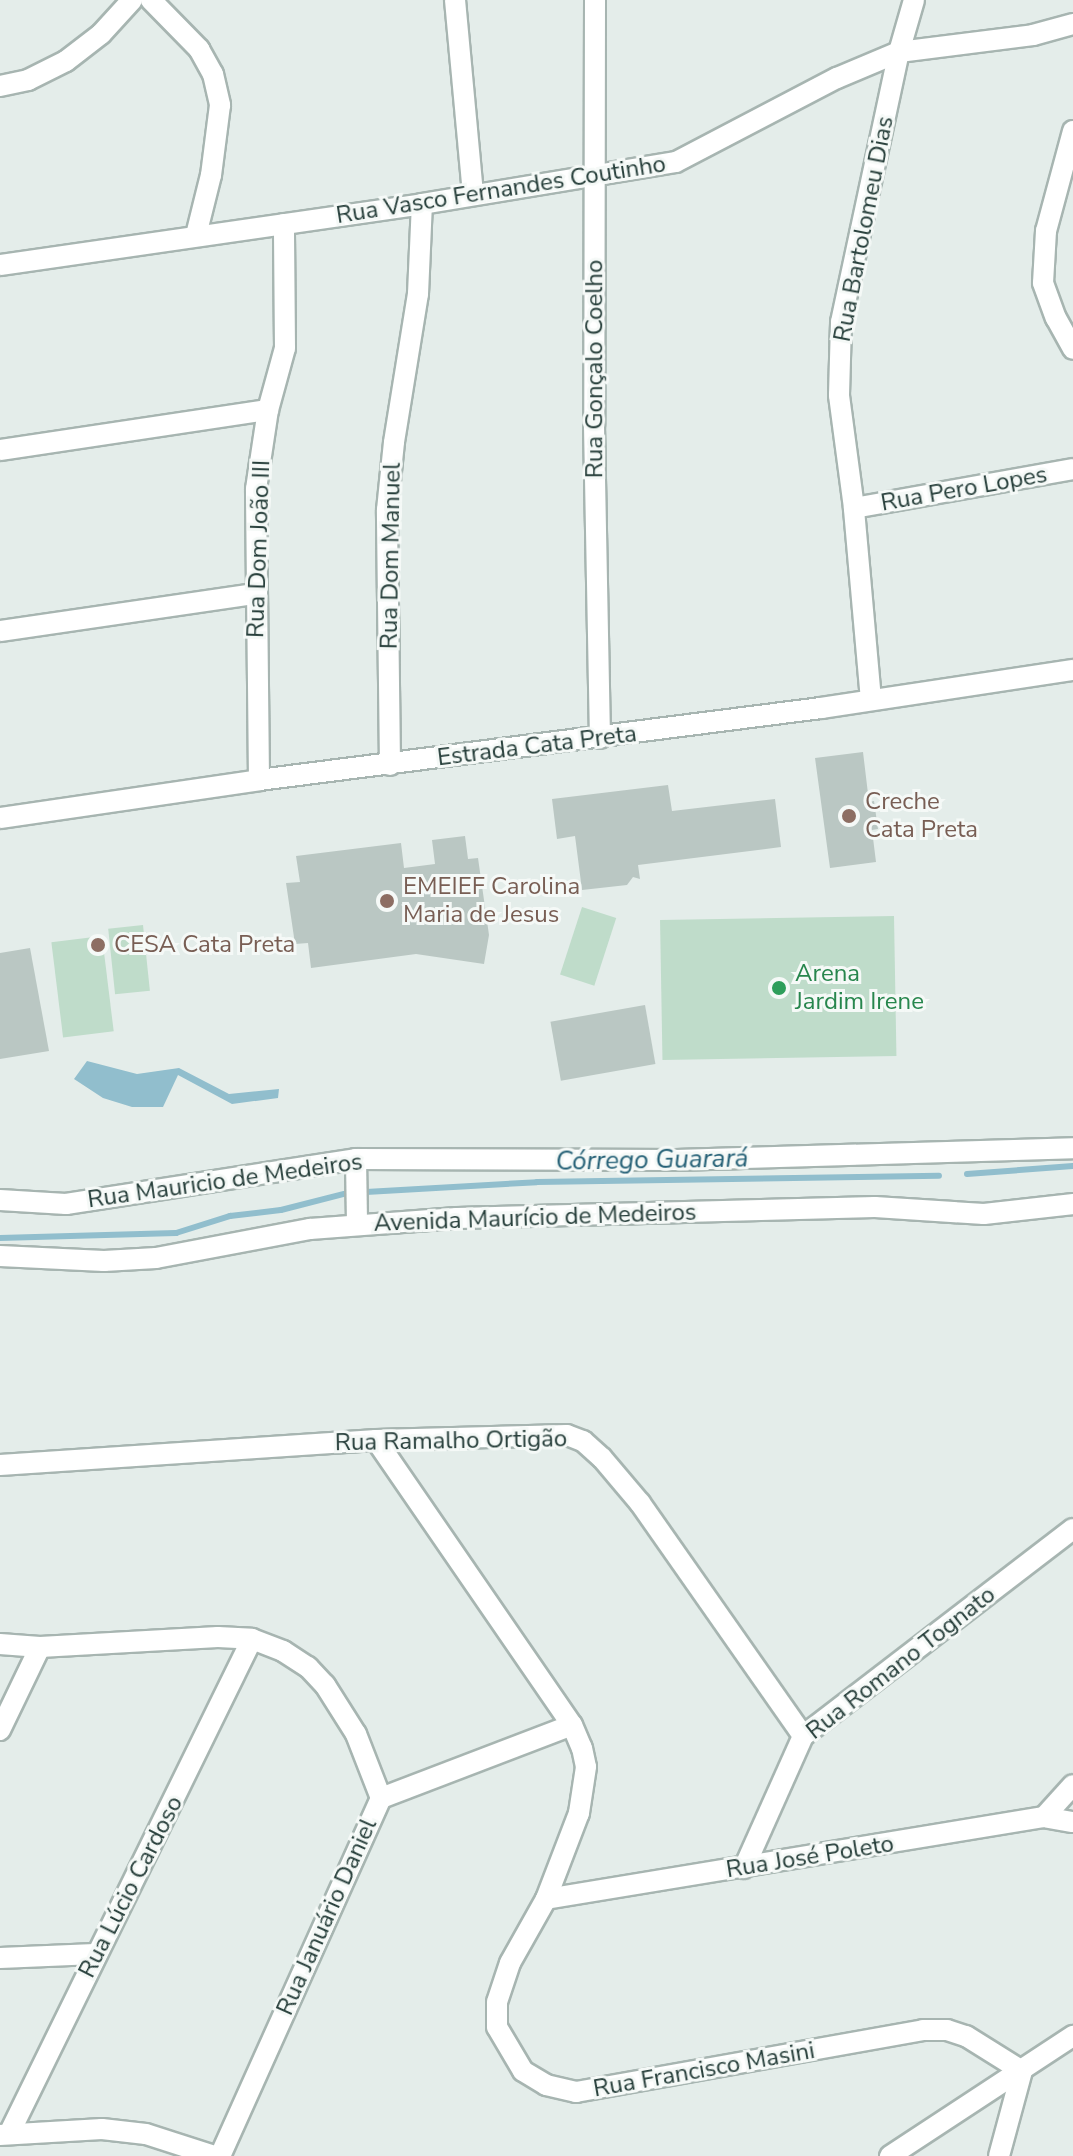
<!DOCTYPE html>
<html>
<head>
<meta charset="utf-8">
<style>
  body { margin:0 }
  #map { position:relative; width:1073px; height:2156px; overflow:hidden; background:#e4edea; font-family:"Nunito Sans",sans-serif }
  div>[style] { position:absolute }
  .green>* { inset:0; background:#bfdcca; transform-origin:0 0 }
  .water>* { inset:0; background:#91becd }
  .stream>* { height:6px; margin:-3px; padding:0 3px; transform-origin:3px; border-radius:3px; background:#91becd }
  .building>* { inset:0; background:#bac7c3; transform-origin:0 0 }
  .roads { filter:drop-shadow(2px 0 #a7b5b1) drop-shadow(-2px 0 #a7b5b1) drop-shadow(0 2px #a7b5b1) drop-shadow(0 -2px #a7b5b1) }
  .minor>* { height:20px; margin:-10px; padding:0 10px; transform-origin:10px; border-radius:10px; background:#fff }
  .dots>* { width:22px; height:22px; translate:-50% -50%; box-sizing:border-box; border:4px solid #f5f9f7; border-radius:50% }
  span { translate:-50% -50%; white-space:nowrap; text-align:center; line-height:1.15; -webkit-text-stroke:6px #f5f9f7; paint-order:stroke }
  .street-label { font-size:24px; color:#253d39 }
  .education-label { font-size:24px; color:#785e54 }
  .left { translate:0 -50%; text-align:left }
  .leisure-label { font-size:24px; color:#27864d }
  .water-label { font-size:26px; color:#235f75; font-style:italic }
</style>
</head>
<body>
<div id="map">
  <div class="green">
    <div style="left:582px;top:907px;width:36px;height:71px;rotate:18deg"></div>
    <div style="left:894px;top:916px;width:140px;height:234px;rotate:89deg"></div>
    <div style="left:143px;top:925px;width:66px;height:35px;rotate:84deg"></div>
    <div style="left:102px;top:936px;width:96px;height:51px;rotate:83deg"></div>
  </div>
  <div class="water">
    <div style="clip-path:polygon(87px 1061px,137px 1074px,179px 1068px,229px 1094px,279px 1089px,278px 1098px,232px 1104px,178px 1075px,163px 1107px,132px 1107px,103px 1098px,74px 1079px)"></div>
  </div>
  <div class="stream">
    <div style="left:967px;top:1174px;width:106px;rotate:-4.3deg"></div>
    <div style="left:366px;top:1192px;width:171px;rotate:-3.3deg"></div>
    <div style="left:537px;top:1182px;width:402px;rotate:-0.9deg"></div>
    <div style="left:0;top:1238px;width:176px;rotate:-1.6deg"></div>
    <div style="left:176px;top:1233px;width:57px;rotate:-17.5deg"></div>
    <div style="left:230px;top:1216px;width:51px;rotate:-6.7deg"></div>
    <div style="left:281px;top:1210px;width:65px;rotate:-14.3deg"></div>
  </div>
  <div class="building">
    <div style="clip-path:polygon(863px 752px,869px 802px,874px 801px,878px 829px,872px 830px,876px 862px,830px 868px,815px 758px)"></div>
    <div style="clip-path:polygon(668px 785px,672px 811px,775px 799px,781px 847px,638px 865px,640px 879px,633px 877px,627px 885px,582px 890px,575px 836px,557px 839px,552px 799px)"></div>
    <div style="clip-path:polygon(465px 836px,468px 859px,478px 858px,489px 935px,484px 964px,416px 954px,311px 968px,308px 943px,295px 944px,286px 883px,300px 882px,296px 856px,401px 843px,404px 868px,435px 864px,432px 840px)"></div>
    <div style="clip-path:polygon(30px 948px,49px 1051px,0 1059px,0 953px)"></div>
    <div style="left:645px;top:1005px;width:60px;height:96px;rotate:80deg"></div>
  </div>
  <div class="roads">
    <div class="minor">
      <div style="left:151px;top:0;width:69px;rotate:45.6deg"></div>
      <div style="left:199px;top:49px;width:29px;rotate:61deg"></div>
      <div style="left:213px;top:74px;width:32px;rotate:77deg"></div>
      <div style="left:220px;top:105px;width:71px;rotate:97.3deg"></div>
      <div style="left:211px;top:175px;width:62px;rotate:104deg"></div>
      <div style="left:455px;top:0;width:195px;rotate:84.7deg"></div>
      <div style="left:595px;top:0;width:426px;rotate:90.1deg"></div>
      <div style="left:594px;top:426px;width:312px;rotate:88.9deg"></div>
      <div style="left:0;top:86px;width:29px;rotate:-12deg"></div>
      <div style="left:28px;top:80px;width:42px;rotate:-26.6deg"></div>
      <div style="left:66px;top:61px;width:44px;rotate:-37.6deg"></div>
      <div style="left:101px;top:34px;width:46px;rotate:-47.6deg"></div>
      <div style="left:1073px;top:131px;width:104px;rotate:105.1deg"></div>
      <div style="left:1046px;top:231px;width:52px;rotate:93.3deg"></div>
      <div style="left:1043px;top:283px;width:37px;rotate:70deg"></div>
      <div style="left:1056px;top:318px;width:35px;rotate:61deg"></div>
      <div style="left:0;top:265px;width:426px;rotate:-8.2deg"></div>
      <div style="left:422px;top:204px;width:257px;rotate:-9.4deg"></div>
      <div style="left:676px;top:162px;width:182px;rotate:-27.6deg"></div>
      <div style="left:837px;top:78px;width:67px;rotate:-22.8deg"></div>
      <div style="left:899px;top:52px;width:135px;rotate:-7.2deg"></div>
      <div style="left:1033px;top:35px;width:41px;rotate:-15.4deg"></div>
      <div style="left:0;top:450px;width:271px;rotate:-8.5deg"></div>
      <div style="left:854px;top:508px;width:222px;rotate:-10.1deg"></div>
      <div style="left:0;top:631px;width:258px;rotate:-8.3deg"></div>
      <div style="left:871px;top:700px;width:193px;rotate:-95.1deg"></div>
      <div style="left:854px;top:508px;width:114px;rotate:-97.6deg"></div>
      <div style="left:839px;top:395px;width:73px;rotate:-88.4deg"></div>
      <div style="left:841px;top:322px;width:276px;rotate:-77.9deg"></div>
      <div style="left:899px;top:52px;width:54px;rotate:-73.9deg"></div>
      <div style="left:390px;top:765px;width:255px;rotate:-90.7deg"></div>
      <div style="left:387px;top:510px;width:68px;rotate:-84.1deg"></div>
      <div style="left:394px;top:442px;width:150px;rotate:-80.8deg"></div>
      <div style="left:418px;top:294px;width:90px;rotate:-87.5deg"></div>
      <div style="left:259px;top:780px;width:291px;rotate:-90.6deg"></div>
      <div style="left:256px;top:489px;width:80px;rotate:-81.4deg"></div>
      <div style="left:268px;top:410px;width:64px;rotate:-74.7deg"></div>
      <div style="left:285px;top:348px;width:124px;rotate:-90.5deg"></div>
      <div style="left:0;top:818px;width:262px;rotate:-8.3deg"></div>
      <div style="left:259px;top:780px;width:567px;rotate:-7.3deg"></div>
      <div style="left:821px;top:708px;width:255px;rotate:-8.6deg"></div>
      <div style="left:356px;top:1159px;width:66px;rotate:89.1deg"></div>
      <div style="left:0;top:1200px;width:66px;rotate:3.5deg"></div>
      <div style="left:66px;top:1204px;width:293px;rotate:-8.8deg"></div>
      <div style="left:356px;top:1159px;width:320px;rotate:0.2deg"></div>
      <div style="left:676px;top:1160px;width:397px;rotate:-1.7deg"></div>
      <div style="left:0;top:1256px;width:104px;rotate:2.8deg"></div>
      <div style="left:104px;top:1261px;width:52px;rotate:-3.3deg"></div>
      <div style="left:156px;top:1258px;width:157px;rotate:-10.7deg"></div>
      <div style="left:310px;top:1229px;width:147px;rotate:-4.3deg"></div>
      <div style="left:457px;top:1218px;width:418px;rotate:-1.5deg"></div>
      <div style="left:875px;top:1207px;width:109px;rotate:3.7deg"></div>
      <div style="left:984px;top:1214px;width:90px;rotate:-6.4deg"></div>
      <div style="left:376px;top:1440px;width:346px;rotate:55.5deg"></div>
      <div style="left:572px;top:1725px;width:25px;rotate:67deg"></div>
      <div style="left:582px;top:1748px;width:19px;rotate:78deg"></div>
      <div style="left:586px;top:1767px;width:47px;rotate:98.7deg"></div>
      <div style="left:579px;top:1813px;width:92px;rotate:111deg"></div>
      <div style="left:546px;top:1899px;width:73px;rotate:119.4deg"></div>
      <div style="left:510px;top:1963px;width:41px;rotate:108.4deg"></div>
      <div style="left:497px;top:2002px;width:25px;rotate:90deg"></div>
      <div style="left:497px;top:2027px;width:51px;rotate:59.4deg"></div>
      <div style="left:523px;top:2071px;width:27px;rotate:31deg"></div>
      <div style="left:546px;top:2085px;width:31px;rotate:13deg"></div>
      <div style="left:576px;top:2092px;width:352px;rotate:-10.1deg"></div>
      <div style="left:923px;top:2030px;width:24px"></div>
      <div style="left:947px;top:2030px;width:20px;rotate:18deg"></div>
      <div style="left:966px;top:2036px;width:66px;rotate:32deg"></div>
      <div style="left:0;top:1465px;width:377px;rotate:-3.8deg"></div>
      <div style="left:376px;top:1440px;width:191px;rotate:-1.5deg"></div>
      <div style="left:567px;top:1435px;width:17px;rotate:21deg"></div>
      <div style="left:583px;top:1441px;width:25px;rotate:42deg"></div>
      <div style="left:602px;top:1458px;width:59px;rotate:49.8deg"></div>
      <div style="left:640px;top:1503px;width:284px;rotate:55deg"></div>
      <div style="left:0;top:1644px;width:40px;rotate:4.3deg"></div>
      <div style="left:40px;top:1647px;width:178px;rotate:-3.2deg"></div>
      <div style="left:218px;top:1637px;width:34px;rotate:3deg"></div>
      <div style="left:252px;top:1639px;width:33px;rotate:21deg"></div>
      <div style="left:283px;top:1651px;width:30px;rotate:33deg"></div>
      <div style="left:308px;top:1667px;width:25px;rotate:47deg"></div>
      <div style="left:325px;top:1685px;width:58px;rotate:57.7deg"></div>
      <div style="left:356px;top:1734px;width:69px;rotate:68.7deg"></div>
      <div style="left:381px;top:1798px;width:393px;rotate:114.2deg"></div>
      <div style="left:0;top:1730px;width:92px;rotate:-64.3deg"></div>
      <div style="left:381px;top:1798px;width:204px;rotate:-20.9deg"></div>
      <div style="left:1044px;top:1817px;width:43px;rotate:-47.8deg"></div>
      <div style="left:744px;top:1868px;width:145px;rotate:-65.9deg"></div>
      <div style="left:803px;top:1736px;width:340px;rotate:-37.5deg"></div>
      <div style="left:546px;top:1899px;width:505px;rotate:-9.35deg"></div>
      <div style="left:1044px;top:1817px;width:29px;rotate:10deg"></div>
      <div style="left:0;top:1958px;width:95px;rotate:-2.4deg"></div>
      <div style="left:9px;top:2134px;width:551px;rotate:-63.85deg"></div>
      <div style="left:0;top:2135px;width:102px;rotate:-3.4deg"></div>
      <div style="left:102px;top:2129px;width:44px;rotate:6.5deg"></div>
      <div style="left:146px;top:2134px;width:71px;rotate:17.9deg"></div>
      <div style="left:890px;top:2156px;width:219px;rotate:-33.3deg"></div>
      <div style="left:999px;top:2156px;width:88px;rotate:-74.9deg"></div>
    </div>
  </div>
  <div class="dots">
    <div style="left:849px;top:816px;background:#8d6e63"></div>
    <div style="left:387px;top:901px;background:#8d6e63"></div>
    <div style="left:98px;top:945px;background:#8d6e63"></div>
    <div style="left:779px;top:988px;background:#2e9e5b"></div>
  </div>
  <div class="street-label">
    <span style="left:501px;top:190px;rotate:-9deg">Rua Vasco Fernandes Coutinho</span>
    <span style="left:864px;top:229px;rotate:-79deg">Rua Bartolomeu Dias</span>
    <span style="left:595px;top:369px;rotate:-90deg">Rua Gonçalo Coelho</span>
    <span style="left:964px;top:489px;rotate:-10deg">Rua Pero Lopes</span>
    <span style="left:259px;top:549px;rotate:-88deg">Rua Dom João III</span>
    <span style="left:391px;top:556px;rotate:-89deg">Rua Dom Manuel</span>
    <span style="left:537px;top:746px;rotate:-7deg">Estrada Cata Preta</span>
    <span style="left:225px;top:1181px;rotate:-8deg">Rua Mauricio de Medeiros</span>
    <span style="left:535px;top:1218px;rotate:-2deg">Avenida Maurício de Medeiros</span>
    <span style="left:451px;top:1441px;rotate:-1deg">Rua Ramalho Ortigão</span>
    <span style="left:901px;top:1663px;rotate:-38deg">Rua Romano Tognato</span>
    <span style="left:810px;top:1857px;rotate:-9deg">Rua José Poleto</span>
    <span style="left:131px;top:1887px;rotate:-63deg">Rua Lúcio Cardoso</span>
    <span style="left:327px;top:1917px;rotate:-66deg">Rua Januário Daniel</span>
    <span style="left:704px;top:2070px;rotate:-10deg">Rua Francisco Masini</span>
  </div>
  <div class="education-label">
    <span class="left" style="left:865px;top:816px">Creche<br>Cata Preta</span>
    <span class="left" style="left:403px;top:901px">EMEIEF Carolina<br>Maria de Jesus</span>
    <span class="left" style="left:114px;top:945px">CESA Cata Preta</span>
  </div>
  <div class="leisure-label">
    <span class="left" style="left:795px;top:988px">Arena<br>Jardim Irene</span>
  </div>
  <div class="water-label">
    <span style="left:652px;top:1160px;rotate:-1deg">Córrego Guarará</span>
  </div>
</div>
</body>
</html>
